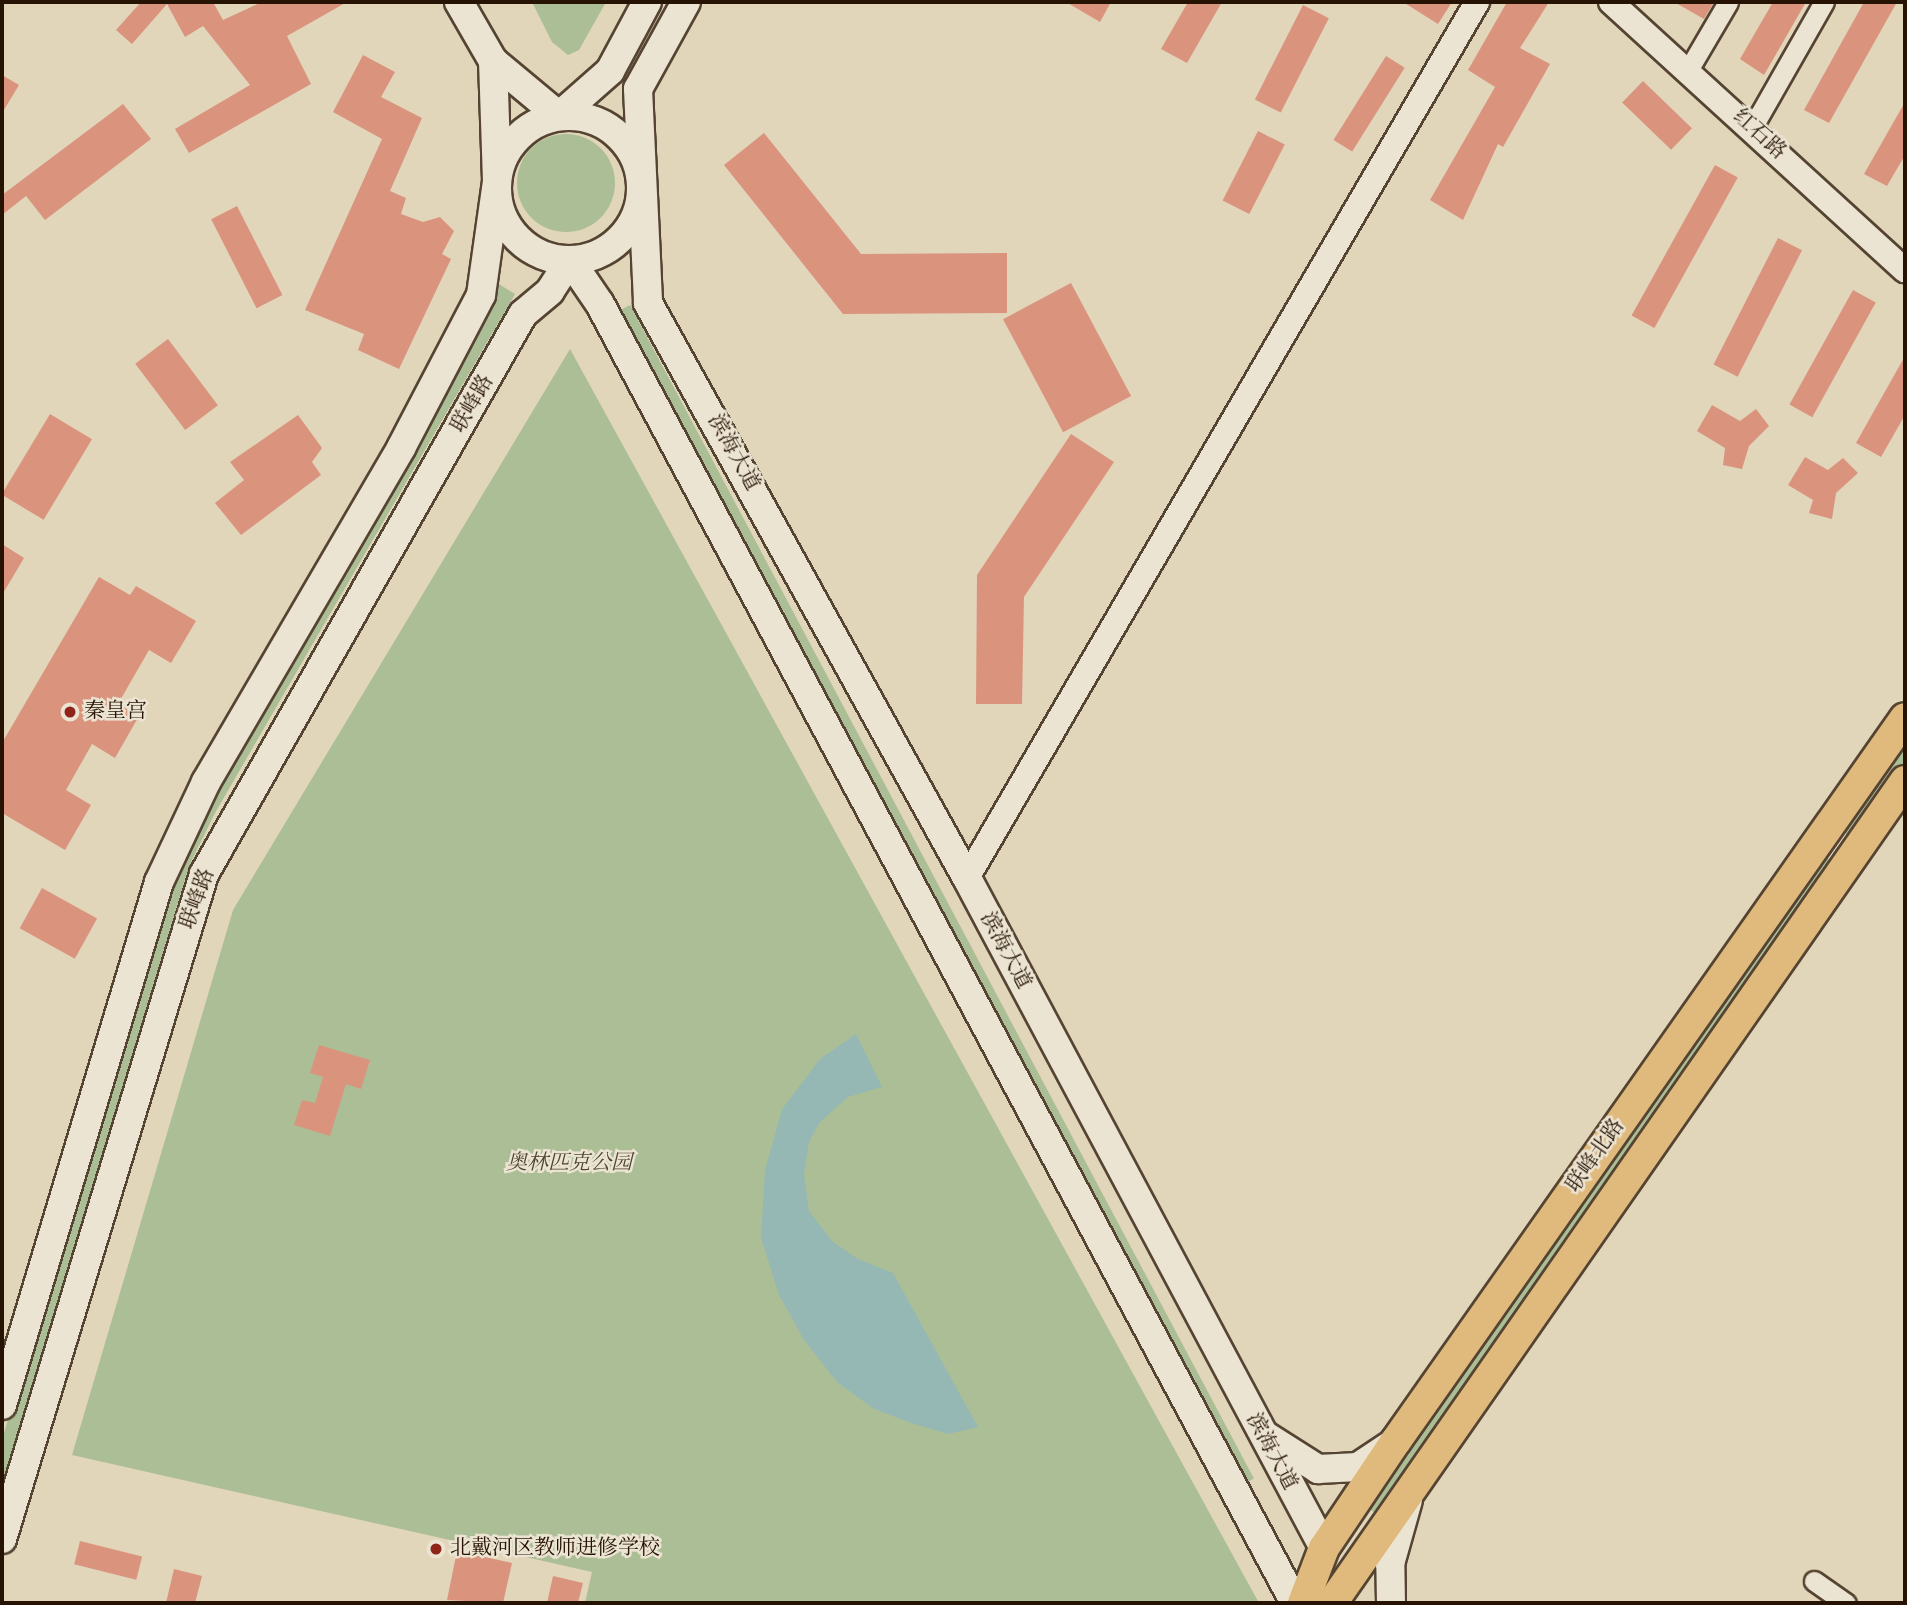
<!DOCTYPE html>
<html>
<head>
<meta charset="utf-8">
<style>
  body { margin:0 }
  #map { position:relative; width:1907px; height:1605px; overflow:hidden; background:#e1d5ba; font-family:"IM FELL English","Noto Serif SC",serif }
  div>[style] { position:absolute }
  .green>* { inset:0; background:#acbe95; transform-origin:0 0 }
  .round { border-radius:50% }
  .water>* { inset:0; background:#95b8b4 }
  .building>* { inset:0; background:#da947e; transform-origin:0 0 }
  .roads { filter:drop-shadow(2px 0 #554432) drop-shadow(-2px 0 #554432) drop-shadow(0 2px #554432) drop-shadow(0 -2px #554432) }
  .minor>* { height:19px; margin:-9.5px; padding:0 9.5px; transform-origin:9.5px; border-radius:9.5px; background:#ece4d2 }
  .tertiary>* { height:24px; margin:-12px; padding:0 12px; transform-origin:12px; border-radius:12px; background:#ece4d2 }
  .secondary>* { height:28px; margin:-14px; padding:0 14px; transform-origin:14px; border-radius:14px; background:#ece4d2 }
  .secondary>.ring { margin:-14px; padding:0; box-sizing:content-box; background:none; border:28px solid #ece4d2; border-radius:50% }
  .primary>* { height:30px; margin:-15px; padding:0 15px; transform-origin:15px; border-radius:15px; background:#e0ba7d }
  .dots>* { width:19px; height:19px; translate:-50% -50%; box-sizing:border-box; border:4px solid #ece4d2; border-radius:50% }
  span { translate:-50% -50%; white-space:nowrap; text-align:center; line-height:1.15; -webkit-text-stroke:5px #ece4d2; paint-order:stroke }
  .street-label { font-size:21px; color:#261304 }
  .poi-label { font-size:21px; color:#261304 }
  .left { translate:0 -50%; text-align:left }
  .park-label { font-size:21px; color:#4e4630; font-style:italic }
  .frame { position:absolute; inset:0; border:4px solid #261304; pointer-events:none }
</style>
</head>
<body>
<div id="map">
  <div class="green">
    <div style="clip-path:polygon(532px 2px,606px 2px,579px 50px,568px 55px,552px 42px)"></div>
    <div class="round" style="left:517px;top:134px;width:98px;height:98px"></div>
    <div style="clip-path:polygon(499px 284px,515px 294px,215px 813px,189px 866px,2px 1487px,2px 1440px,149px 940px,202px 813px,402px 467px)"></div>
    <div style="left:630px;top:305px;width:1329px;height:16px;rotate:62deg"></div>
    <div style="clip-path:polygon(570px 349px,1259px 1603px,585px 1603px,592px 1572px,72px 1455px,233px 910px)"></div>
    <div style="clip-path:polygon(1905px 737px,1905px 762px,1851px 837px,1840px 830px)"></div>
    <div style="clip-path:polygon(1823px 854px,1835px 865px,1375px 1513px,1368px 1508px)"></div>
  </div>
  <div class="water">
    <div style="clip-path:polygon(856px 1034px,882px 1087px,848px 1097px,820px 1122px,809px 1142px,804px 1174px,809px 1211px,832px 1241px,858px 1259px,893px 1273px,978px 1427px,948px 1434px,914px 1424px,874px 1409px,837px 1382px,804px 1340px,779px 1295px,761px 1238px,765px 1170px,782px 1109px,820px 1059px)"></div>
  </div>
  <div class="building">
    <div style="clip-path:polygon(141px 2px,213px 2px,223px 20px,262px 2px,347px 2px,287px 36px,311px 84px,189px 153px,175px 129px,250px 85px,203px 26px,185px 37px,167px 4px,132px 44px,116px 30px)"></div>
    <div style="clip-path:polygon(1066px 2px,1111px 2px,1100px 22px)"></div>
    <div style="clip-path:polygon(1188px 2px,1222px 2px,1187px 63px,1161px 49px)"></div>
    <div style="clip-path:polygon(1403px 2px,1452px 2px,1438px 24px)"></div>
    <div style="clip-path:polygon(1507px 2px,1549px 2px,1520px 48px,1550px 64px,1503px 147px,1498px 144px,1463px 220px,1430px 200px,1495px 87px,1468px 70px)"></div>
    <div style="clip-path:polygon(1674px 2px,1714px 2px,1704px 19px)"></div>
    <div style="clip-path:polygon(1773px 2px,1806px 2px,1764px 75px,1740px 59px)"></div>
    <div style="clip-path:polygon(1864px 2px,1897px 2px,1829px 123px,1804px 110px)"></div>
    <div style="left:1303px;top:5px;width:29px;height:106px;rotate:27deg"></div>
    <div style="clip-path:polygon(363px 55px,395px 72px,381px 97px,422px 118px,390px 191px,406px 198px,401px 214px,423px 222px,440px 217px,454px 231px,442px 254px,451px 259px,399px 369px,358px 350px,364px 334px,305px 310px,382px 139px,333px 112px)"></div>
    <div style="left:1386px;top:56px;width:22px;height:99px;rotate:32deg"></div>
    <div style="clip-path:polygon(2px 75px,19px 85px,2px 113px)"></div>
    <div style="left:1643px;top:81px;width:68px;height:30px;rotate:44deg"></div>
    <div style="clip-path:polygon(1905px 102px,1905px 155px,1887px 186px,1864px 174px)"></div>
    <div style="clip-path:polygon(123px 104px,151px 139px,45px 220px,26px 196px,2px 215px,2px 195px)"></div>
    <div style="left:1258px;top:131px;width:30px;height:78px;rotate:27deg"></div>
    <div style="clip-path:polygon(764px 133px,861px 254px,1007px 253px,1007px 313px,843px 314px,724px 165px)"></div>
    <div style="left:1715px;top:165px;width:26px;height:172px;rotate:29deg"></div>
    <div style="left:237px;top:206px;width:100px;height:29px;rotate:63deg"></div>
    <div style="left:1778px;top:238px;width:27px;height:142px;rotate:27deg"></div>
    <div style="left:1071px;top:283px;width:128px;height:77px;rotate:62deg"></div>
    <div style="left:1853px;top:290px;width:26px;height:131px;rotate:29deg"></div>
    <div style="left:168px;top:339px;width:83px;height:41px;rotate:53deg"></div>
    <div style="clip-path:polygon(1905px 356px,1905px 415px,1881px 457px,1856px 443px)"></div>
    <div style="clip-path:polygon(1712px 405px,1740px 421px,1756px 409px,1769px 426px,1749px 446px,1742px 469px,1723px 465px,1725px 448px,1697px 431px)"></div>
    <div style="left:50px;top:414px;width:49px;height:94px;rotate:31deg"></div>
    <div style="clip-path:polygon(298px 415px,322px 448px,312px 462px,321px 475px,241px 535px,215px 503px,244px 480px,230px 462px)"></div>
    <div style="clip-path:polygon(1071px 434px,1114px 462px,1024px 597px,1022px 704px,976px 704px,977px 575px)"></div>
    <div style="clip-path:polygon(1805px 457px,1828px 470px,1843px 458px,1858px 473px,1836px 493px,1832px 519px,1809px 513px,1813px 500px,1788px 485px)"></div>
    <div style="clip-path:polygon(2px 544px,24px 558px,2px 595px)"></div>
    <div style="clip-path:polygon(99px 577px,130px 595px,136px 586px,196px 621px,171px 663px,149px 650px,118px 704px,139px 716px,115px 758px,92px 744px,66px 790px,91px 805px,65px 850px,2px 813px,2px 743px)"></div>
    <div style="left:42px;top:888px;width:63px;height:46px;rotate:29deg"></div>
    <div style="clip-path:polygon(319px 1045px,370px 1060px,361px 1089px,346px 1084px,330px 1136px,294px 1125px,302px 1100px,315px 1103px,323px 1077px,310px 1073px)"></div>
    <div style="left:80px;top:1541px;width:64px;height:24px;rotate:14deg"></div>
    <div style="clip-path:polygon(457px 1551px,512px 1563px,503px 1603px,447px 1600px)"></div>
    <div style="clip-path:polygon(174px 1569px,202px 1576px,195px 1603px,166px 1603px)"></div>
    <div style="clip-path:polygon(553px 1576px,583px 1583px,578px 1603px,547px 1603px)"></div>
  </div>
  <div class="roads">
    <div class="minor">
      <div style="left:1687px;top:72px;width:81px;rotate:-59.6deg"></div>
      <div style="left:1752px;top:128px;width:145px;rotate:-60.3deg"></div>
      <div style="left:1814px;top:1581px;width:39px;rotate:35deg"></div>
    </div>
    <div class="tertiary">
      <div style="left:1611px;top:2px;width:398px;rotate:42.4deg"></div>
      <div style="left:967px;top:878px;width:1014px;rotate:-59.79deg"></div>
    </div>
    <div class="secondary">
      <div style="left:459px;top:2px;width:68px;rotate:60deg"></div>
      <div style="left:493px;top:61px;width:86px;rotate:39.8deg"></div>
      <div style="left:559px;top:116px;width:68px;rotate:-41.4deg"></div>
      <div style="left:610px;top:71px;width:78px;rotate:-61.8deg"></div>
      <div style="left:686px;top:2px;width:99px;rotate:118.9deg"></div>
      <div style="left:638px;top:89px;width:214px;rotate:87.3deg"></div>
      <div style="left:648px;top:303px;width:658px;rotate:60.98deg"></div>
      <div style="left:967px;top:878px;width:759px;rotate:61.95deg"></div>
      <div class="ring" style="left:497px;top:116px;width:116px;height:116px"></div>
      <div style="left:2px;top:1405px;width:546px;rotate:-73.29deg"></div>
      <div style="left:159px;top:882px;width:110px;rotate:-64.8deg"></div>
      <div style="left:206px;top:782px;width:387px;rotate:-59.7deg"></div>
      <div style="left:401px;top:448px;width:173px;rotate:-62.4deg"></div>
      <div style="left:481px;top:295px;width:115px;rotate:-82deg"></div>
      <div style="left:497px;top:181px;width:120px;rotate:-91.9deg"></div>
      <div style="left:1266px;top:1436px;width:62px;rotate:32.4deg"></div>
      <div style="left:1318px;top:1469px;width:40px;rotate:-2.9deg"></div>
      <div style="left:1358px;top:1467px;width:43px;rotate:-33.7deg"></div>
      <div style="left:2px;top:1539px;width:695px;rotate:-73.1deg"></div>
      <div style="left:204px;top:874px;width:644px;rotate:-60.33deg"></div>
      <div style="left:523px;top:314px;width:35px;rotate:-40deg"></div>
      <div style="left:550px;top:291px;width:37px;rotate:-57deg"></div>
      <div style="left:570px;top:260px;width:53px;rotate:55.7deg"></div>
      <div style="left:600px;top:304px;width:1473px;rotate:61.85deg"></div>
      <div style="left:1391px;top:1603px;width:39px;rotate:-91deg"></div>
      <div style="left:1390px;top:1564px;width:66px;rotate:-74.3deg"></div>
    </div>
    <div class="primary">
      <div style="left:1303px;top:1603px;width:59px;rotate:-69.1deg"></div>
      <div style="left:1324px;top:1548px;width:129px;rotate:-56.1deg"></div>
      <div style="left:1396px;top:1441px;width:884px;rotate:-54.85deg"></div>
      <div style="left:1332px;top:1603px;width:1002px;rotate:-55.12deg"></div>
    </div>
  </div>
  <div class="dots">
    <div style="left:70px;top:712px;background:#8f2418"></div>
    <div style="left:436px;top:1549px;background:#8f2418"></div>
  </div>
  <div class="street-label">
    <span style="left:1759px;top:135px;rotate:42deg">红石路</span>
    <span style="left:473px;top:404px;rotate:-60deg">联峰路</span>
    <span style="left:733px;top:453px;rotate:61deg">滨海大道</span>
    <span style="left:198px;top:899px;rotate:-70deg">联峰路</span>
    <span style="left:1005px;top:951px;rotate:62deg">滨海大道</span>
    <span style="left:1596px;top:1156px;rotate:-55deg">联峰北路</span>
    <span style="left:1271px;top:1452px;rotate:62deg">滨海大道</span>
  </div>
  <div class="poi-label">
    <span class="left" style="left:84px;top:712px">秦皇宫</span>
    <span class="left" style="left:450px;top:1549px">北戴河区教师进修学校</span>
  </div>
  <div class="park-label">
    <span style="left:569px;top:1164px">奥林匹克公园</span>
  </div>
  <div class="frame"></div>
</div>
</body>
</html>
